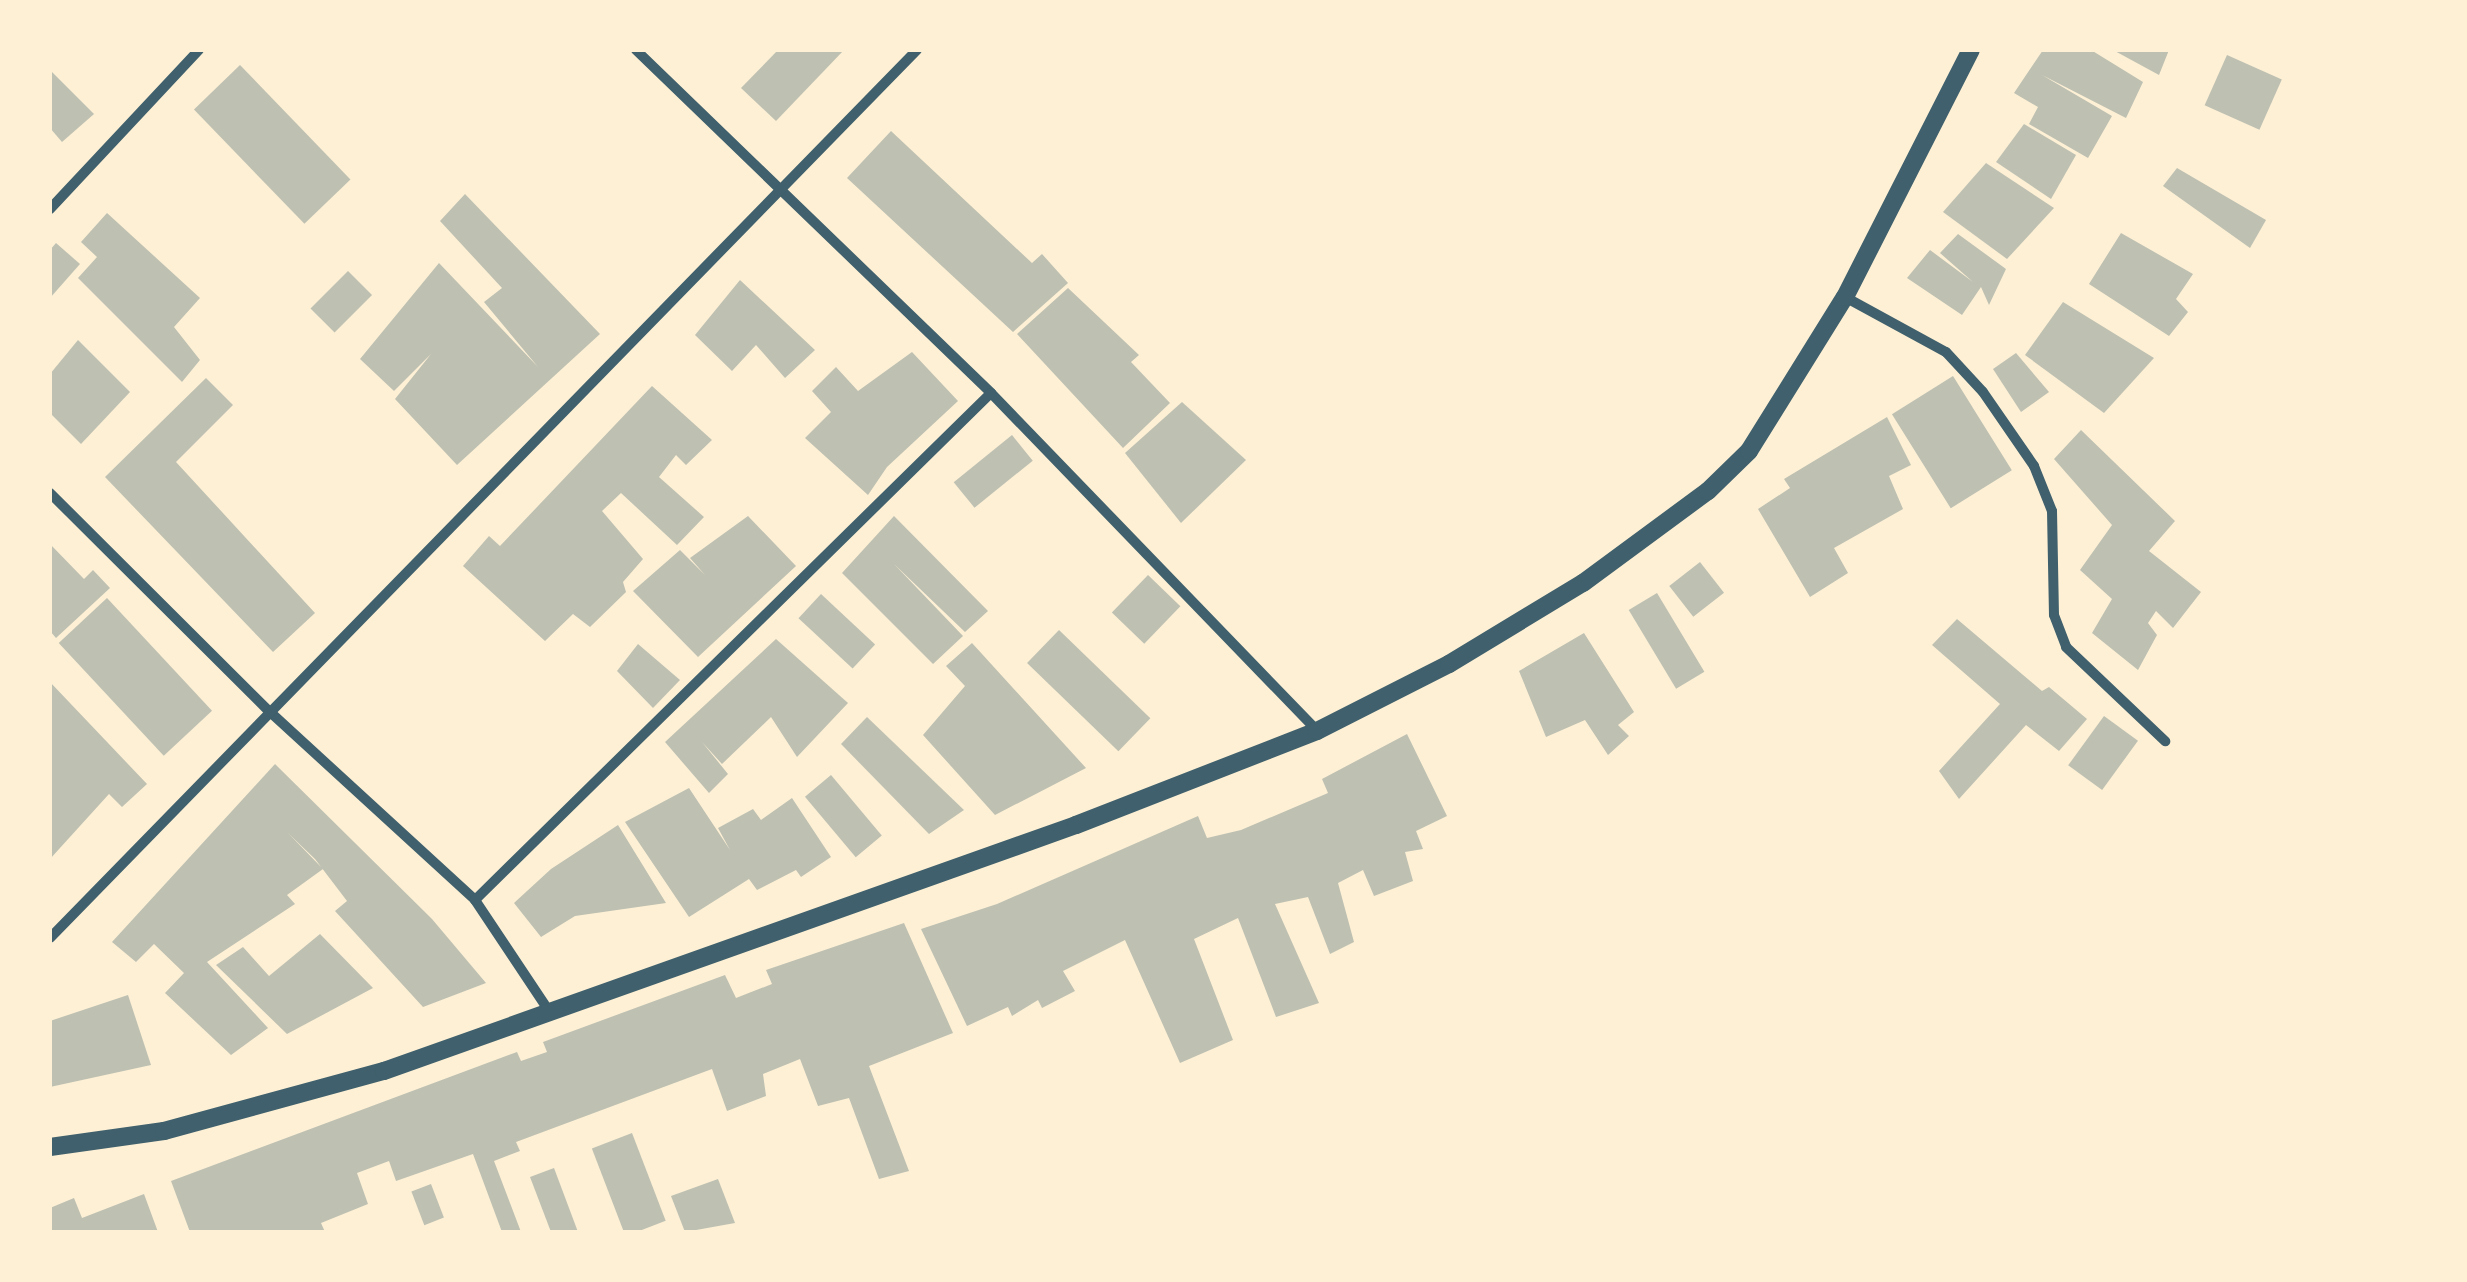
<!DOCTYPE html>
<html>
<head>
<meta charset="utf-8">
<style>
  body { margin:0 }
  #map { position:relative; width:2467px; height:1282px; overflow:hidden; background:#fdf0d5; font-family:"Golos Text",sans-serif }
  div>[style] { position:absolute }
  .building>* { inset:0; background:#bec0b2; transform-origin:0 0 }
  .minor>* { height:10px; margin:-5px; padding:0 5px; transform-origin:5px; border-radius:5px; background:#3f606c }
  .tertiary>* { height:18px; margin:-9px; padding:0 9px; transform-origin:9px; border-radius:9px; background:#3f606c }
  span { translate:-50% -50%; white-space:nowrap; text-align:center; line-height:1.15; -webkit-text-stroke:8px #fdf0d5; paint-order:stroke }
  .frame { position:absolute; inset:0; border:52px solid #fdf0d5; pointer-events:none }
</style>
</head>
<body>
<div id="map">
  <div class="building">
    <div style="clip-path:polygon(778px 50px,844px 50px,776px 121px,741px 88px)"></div>
    <div style="clip-path:polygon(2043px 50px,2091px 50px,2143px 82px,2126px 118px,2042px 75px,2112px 116px,2088px 158px,2029px 124px,2038px 107px,2014px 93px)"></div>
    <div style="clip-path:polygon(2113px 50px,2169px 50px,2159px 75px)"></div>
    <div style="left:2227px;top:55px;width:60px;height:55px;rotate:24deg"></div>
    <div style="left:240px;top:65px;width:159px;height:64px;rotate:46deg"></div>
    <div style="clip-path:polygon(50px 70px,94px 114px,62px 142px,50px 128px)"></div>
    <div style="clip-path:polygon(2024px 124px,2076px 155px,2051px 199px,1996px 162px)"></div>
    <div style="clip-path:polygon(891px 131px,1032px 263px,1042px 254px,1068px 283px,1013px 332px,847px 178px)"></div>
    <div style="clip-path:polygon(1986px 163px,2054px 208px,2007px 259px,1943px 212px)"></div>
    <div style="clip-path:polygon(2177px 168px,2266px 220px,2250px 248px,2163px 186px)"></div>
    <div style="clip-path:polygon(465px 194px,600px 334px,457px 465px,395px 399px,431px 354px,394px 391px,360px 359px,439px 263px,538px 367px,484px 302px,502px 288px,440px 221px)"></div>
    <div style="clip-path:polygon(107px 213px,200px 298px,174px 327px,200px 360px,182px 382px,78px 278px,97px 257px,81px 242px)"></div>
    <div style="clip-path:polygon(2121px 233px,2193px 274px,2176px 299px,2188px 312px,2169px 336px,2089px 284px)"></div>
    <div style="clip-path:polygon(1958px 234px,2006px 269px,1989px 305px,1981px 287px,1962px 315px,1907px 278px,1930px 250px,1973px 282px,1940px 253px)"></div>
    <div style="clip-path:polygon(56px 243px,80px 264px,50px 298px,50px 250px)"></div>
    <div style="left:348px;top:271px;width:34px;height:53px;rotate:45deg"></div>
    <div style="clip-path:polygon(740px 280px,815px 350px,785px 378px,756px 345px,732px 371px,695px 335px)"></div>
    <div style="clip-path:polygon(1068px 288px,1139px 355px,1131px 362px,1170px 403px,1123px 448px,1017px 334px)"></div>
    <div style="clip-path:polygon(2063px 302px,2154px 358px,2104px 413px,2025px 355px)"></div>
    <div style="clip-path:polygon(78px 340px,130px 392px,81px 444px,50px 413px,50px 374px)"></div>
    <div style="clip-path:polygon(912px 352px,958px 401px,887px 467px,868px 495px,805px 438px,831px 412px,812px 391px,836px 367px,858px 391px)"></div>
    <div style="clip-path:polygon(2016px 353px,2049px 392px,2021px 412px,1993px 369px)"></div>
    <div style="left:1953px;top:376px;width:111px;height:72px;rotate:58deg"></div>
    <div style="clip-path:polygon(206px 378px,233px 405px,176px 462px,315px 613px,273px 652px,105px 477px)"></div>
    <div style="clip-path:polygon(652px 386px,712px 440px,686px 465px,676px 455px,659px 477px,704px 517px,677px 545px,621px 493px,602px 511px,643px 559px,623px 582px,626px 592px,590px 627px,573px 614px,545px 641px,463px 566px,489px 536px,500px 546px)"></div>
    <div style="clip-path:polygon(1182px 402px,1246px 460px,1181px 523px,1125px 453px)"></div>
    <div style="clip-path:polygon(1887px 417px,1911px 465px,1889px 476px,1903px 509px,1834px 548px,1848px 573px,1810px 597px,1758px 509px,1790px 488px,1784px 479px)"></div>
    <div style="clip-path:polygon(2081px 430px,2175px 521px,2149px 551px,2201px 592px,2173px 628px,2156px 611px,2148px 623px,2157px 635px,2138px 670px,2092px 633px,2112px 599px,2080px 570px,2112px 525px,2054px 459px)"></div>
    <div style="left:1012px;top:435px;width:33px;height:75px;rotate:51deg"></div>
    <div style="clip-path:polygon(748px 516px,796px 566px,698px 657px,633px 591px,680px 550px,705px 575px,690px 558px)"></div>
    <div style="clip-path:polygon(894px 516px,988px 611px,965px 632px,894px 564px,963px 636px,933px 664px,842px 573px)"></div>
    <div style="clip-path:polygon(50px 544px,84px 579px,93px 570px,110px 588px,56px 638px,50px 631px)"></div>
    <div style="left:1700px;top:562px;width:39px;height:39px;rotate:52deg"></div>
    <div style="left:1148px;top:575px;width:45px;height:52px;rotate:44deg"></div>
    <div style="left:1657px;top:593px;width:92px;height:33px;rotate:59deg"></div>
    <div style="left:821px;top:594px;width:74px;height:33px;rotate:43deg"></div>
    <div style="left:107px;top:598px;width:154px;height:66px;rotate:47deg"></div>
    <div style="clip-path:polygon(1957px 619px,2042px 691px,2049px 687px,2087px 719px,2059px 751px,2026px 725px,1959px 799px,1939px 771px,2000px 704px,1932px 645px)"></div>
    <div style="left:1059px;top:630px;width:127px;height:46px;rotate:44deg"></div>
    <div style="clip-path:polygon(1584px 633px,1634px 712px,1618px 725px,1629px 736px,1608px 755px,1585px 720px,1546px 737px,1519px 671px)"></div>
    <div style="clip-path:polygon(776px 639px,848px 703px,797px 757px,771px 717px,722px 764px,702px 742px,728px 774px,709px 793px,665px 742px)"></div>
    <div style="clip-path:polygon(972px 643px,1086px 768px,995px 815px,923px 735px,965px 686px,946px 666px)"></div>
    <div style="clip-path:polygon(638px 644px,680px 680px,653px 708px,617px 671px)"></div>
    <div style="clip-path:polygon(50px 682px,147px 784px,122px 807px,109px 794px,50px 859px)"></div>
    <div style="left:2104px;top:716px;width:42px;height:61px;rotate:36deg"></div>
    <div style="clip-path:polygon(867px 717px,964px 810px,929px 834px,841px 744px)"></div>
    <div style="clip-path:polygon(1407px 734px,1447px 816px,1416px 831px,1423px 849px,1405px 852px,1413px 881px,1374px 896px,1363px 870px,1338px 883px,1354px 942px,1330px 954px,1308px 897px,1275px 904px,1319px 1003px,1276px 1017px,1238px 918px,1194px 939px,1233px 1040px,1180px 1063px,1125px 940px,1063px 971px,1075px 991px,1042px 1008px,1038px 1000px,1012px 1016px,1008px 1007px,967px 1026px,921px 929px,997px 904px,1198px 816px,1207px 838px,1241px 830px,1328px 793px,1322px 779px)"></div>
    <div style="clip-path:polygon(275px 764px,432px 919px,486px 983px,423px 1007px,335px 911px,347px 901px,315px 859px,288px 833px,323px 869px,287px 895px,295px 904px,207px 962px,268px 1028px,231px 1055px,165px 993px,184px 973px,154px 944px,136px 962px,112px 942px)"></div>
    <div style="left:831px;top:775px;width:79px;height:34px;rotate:50deg"></div>
    <div style="clip-path:polygon(689px 788px,730px 850px,718px 828px,753px 809px,761px 820px,792px 798px,831px 857px,801px 877px,796px 870px,757px 890px,749px 879px,689px 917px,625px 822px)"></div>
    <div style="clip-path:polygon(618px 825px,666px 903px,575px 916px,541px 937px,514px 903px,551px 869px)"></div>
    <div style="clip-path:polygon(904px 923px,953px 1033px,869px 1066px,909px 1171px,879px 1179px,849px 1098px,818px 1106px,800px 1059px,763px 1074px,766px 1096px,727px 1111px,712px 1069px,516px 1142px,520px 1151px,494px 1161px,521px 1232px,502px 1232px,473px 1154px,396px 1181px,389px 1161px,357px 1173px,368px 1204px,321px 1223px,325px 1232px,190px 1232px,171px 1181px,517px 1052px,521px 1061px,547px 1052px,543px 1042px,725px 975px,736px 998px,772px 984px,766px 970px)"></div>
    <div style="clip-path:polygon(320px 934px,373px 988px,287px 1034px,216px 965px,243px 947px,269px 976px)"></div>
    <div style="clip-path:polygon(128px 995px,151px 1065px,50px 1087px,50px 1021px)"></div>
    <div style="left:632px;top:1133px;width:94px;height:43px;rotate:69deg"></div>
    <div style="clip-path:polygon(554px 1168px,578px 1232px,551px 1232px,530px 1177px)"></div>
    <div style="clip-path:polygon(718px 1179px,735px 1223px,685px 1232px,671px 1196px)"></div>
    <div style="left:431px;top:1184px;width:36px;height:21px;rotate:69deg"></div>
    <div style="clip-path:polygon(144px 1194px,158px 1232px,50px 1232px,50px 1208px,74px 1198px,82px 1218px)"></div>
  </div>
  <div class="minor">
    <div style="left:636px;top:50px;width:494px;rotate:44deg"></div>
    <div style="left:991px;top:393px;width:470px;rotate:46deg"></div>
    <div style="left:50px;top:209px;width:218px;rotate:-46.9deg"></div>
    <div style="left:1845px;top:297px;width:115px;rotate:28.6deg"></div>
    <div style="left:1946px;top:352px;width:54px;rotate:47.2deg"></div>
    <div style="left:1983px;top:392px;width:90px;rotate:55.4deg"></div>
    <div style="left:2034px;top:466px;width:48px;rotate:68.2deg"></div>
    <div style="left:2052px;top:511px;width:104px;rotate:88.9deg"></div>
    <div style="left:2054px;top:615px;width:34px;rotate:69deg"></div>
    <div style="left:2066px;top:647px;width:137px;rotate:43.5deg"></div>
    <div style="left:50px;top:493px;width:309px;rotate:44.9deg"></div>
    <div style="left:269px;top:711px;width:280px;rotate:42.5deg"></div>
    <div style="left:475px;top:900px;width:133px;rotate:56.3deg"></div>
    <div style="left:475px;top:900px;width:723px;rotate:-44.5deg"></div>
    <div style="left:50px;top:938px;width:1241px;rotate:-45.69deg"></div>
  </div>
  <div class="tertiary">
    <div style="left:50px;top:1147px;width:115px;rotate:-8deg"></div>
    <div style="left:164px;top:1131px;width:228px;rotate:-15.3deg"></div>
    <div style="left:384px;top:1071px;width:734px;rotate:-19.57deg"></div>
    <div style="left:1076px;top:825px;width:259px;rotate:-21.3deg"></div>
    <div style="left:1317px;top:731px;width:148px;rotate:-26.9deg"></div>
    <div style="left:1449px;top:664px;width:157px;rotate:-31.2deg"></div>
    <div style="left:1583px;top:583px;width:155px;rotate:-36.4deg"></div>
    <div style="left:1708px;top:491px;width:57px;rotate:-44.3deg"></div>
    <div style="left:1749px;top:451px;width:181px;rotate:-58.1deg"></div>
    <div style="left:1845px;top:297px;width:277px;rotate:-63deg"></div>
  </div>
  <div class="frame"></div>
</div>
</body>
</html>
